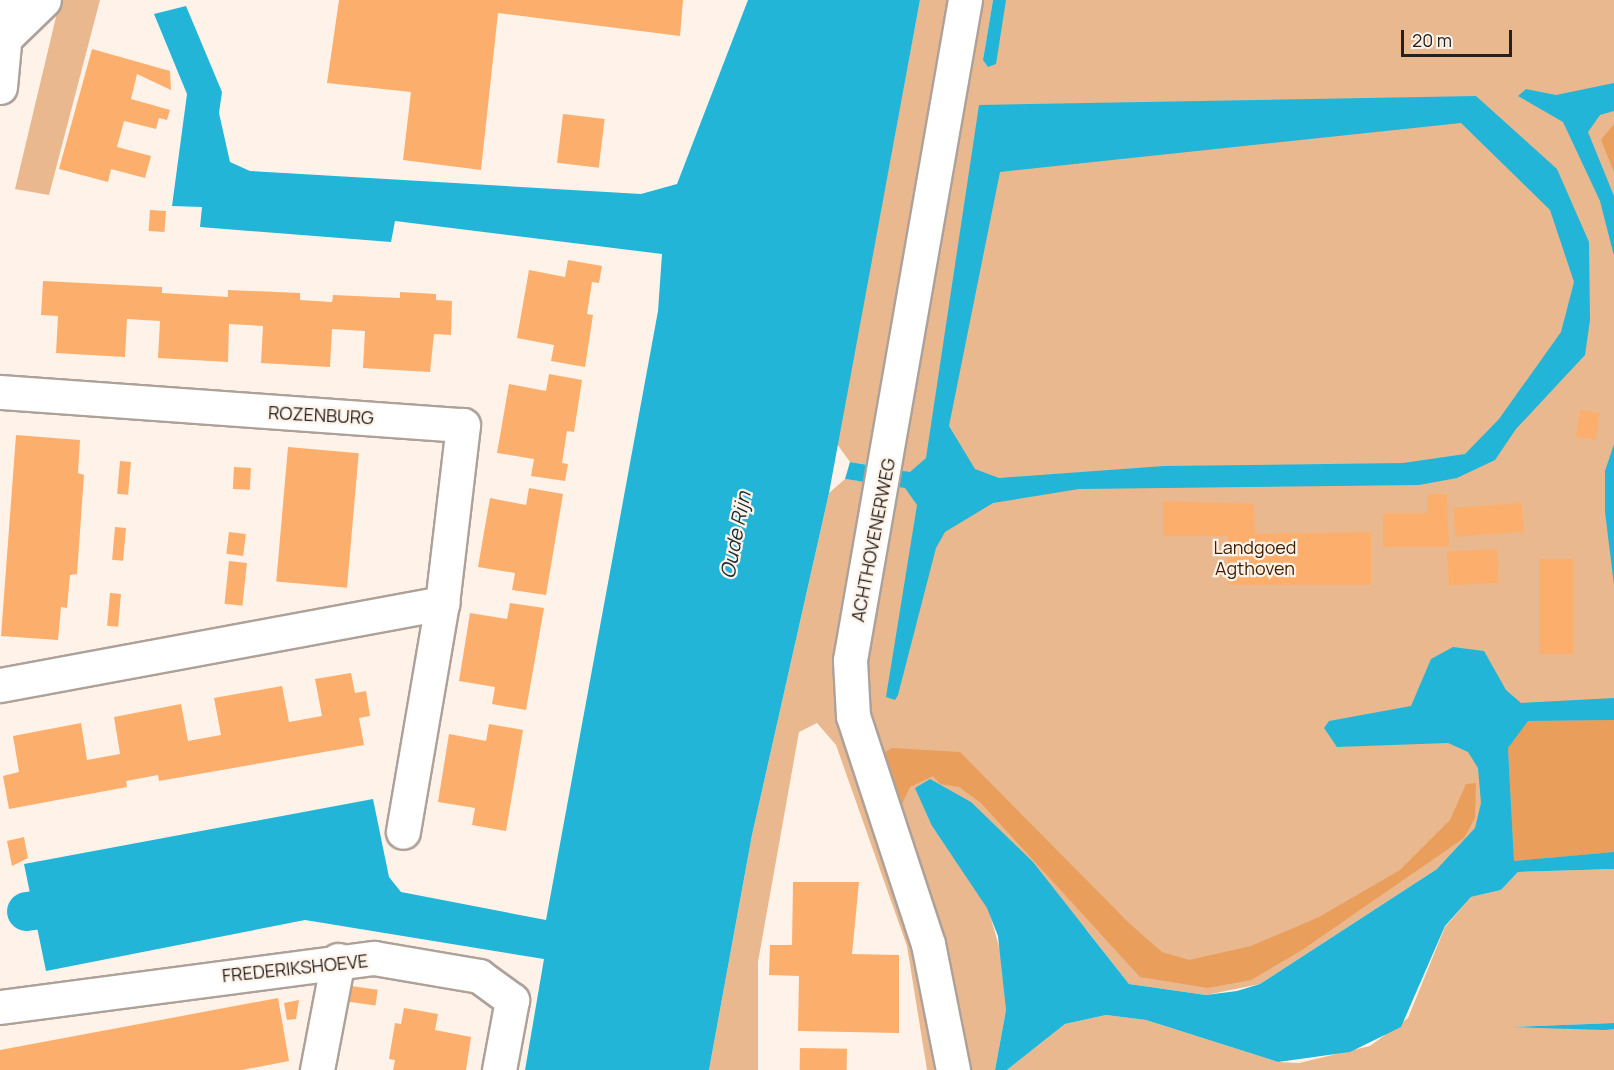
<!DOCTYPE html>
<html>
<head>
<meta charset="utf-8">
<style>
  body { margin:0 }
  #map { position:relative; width:1614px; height:1070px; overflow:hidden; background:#fff3e9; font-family:Manrope,sans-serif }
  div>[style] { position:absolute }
  .green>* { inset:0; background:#eab88e }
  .forest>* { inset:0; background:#e99e5b }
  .water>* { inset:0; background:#23b5d7 }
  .canal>* { height:39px; margin:-19.5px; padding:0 19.5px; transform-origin:19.5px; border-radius:19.5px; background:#23b5d7 }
  .building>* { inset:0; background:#fcaf6c; transform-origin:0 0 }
  .roads { filter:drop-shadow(2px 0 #ada199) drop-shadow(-2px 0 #ada199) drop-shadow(0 2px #ada199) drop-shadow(0 -2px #ada199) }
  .minor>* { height:33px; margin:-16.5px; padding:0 16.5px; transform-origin:16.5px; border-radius:16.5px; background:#fff }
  span { translate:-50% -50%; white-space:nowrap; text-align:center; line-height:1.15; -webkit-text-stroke:4.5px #fff3e9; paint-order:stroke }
  .street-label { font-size:18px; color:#26211e }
  .park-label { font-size:18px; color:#3e2103 }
  .water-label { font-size:20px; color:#172d33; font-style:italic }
  .scale { position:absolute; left:1401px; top:30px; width:111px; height:27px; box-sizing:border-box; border:3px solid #26211e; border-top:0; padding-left:8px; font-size:18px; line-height:21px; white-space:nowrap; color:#26211e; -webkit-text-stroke:4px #fff3e9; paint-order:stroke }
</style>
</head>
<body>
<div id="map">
  <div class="green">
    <div style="clip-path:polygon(60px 0,100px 0,49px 195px,15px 189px)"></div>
    <div style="clip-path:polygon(920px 0,993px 0,983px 60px,998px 0,1614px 0,1614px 857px,1440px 867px,1260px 984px,1206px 995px,1129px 984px,1086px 929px,932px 826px,988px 908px,1002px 957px,1006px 1010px,995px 1070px,927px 1070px,907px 946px,836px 745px,817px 723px,799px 732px,758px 962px,758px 1070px,709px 1070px,752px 835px,829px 493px,845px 479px,903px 487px,905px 471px,850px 462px,837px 444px)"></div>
    <div style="clip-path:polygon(1614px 869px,1614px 1023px,1512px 1027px,1614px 1029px,1614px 1070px,1007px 1070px,1065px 1024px,1106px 1015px,1146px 1020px,1278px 1062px,1299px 1063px,1370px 1046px,1408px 1018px,1445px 927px,1471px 897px,1501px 890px,1518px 872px)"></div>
  </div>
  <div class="forest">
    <div style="clip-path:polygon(1614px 124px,1614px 172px,1601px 140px)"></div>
    <div style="clip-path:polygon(1614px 720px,1614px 852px,1514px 861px,1508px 748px,1515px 731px,1528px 721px)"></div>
    <div style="clip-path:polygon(892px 748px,960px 752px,1129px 923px,1162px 952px,1189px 960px,1251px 946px,1319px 917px,1400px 870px,1450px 820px,1466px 784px,1476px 783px,1475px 818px,1464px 838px,1302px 950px,1251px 980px,1208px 988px,1140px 977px,981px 803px,959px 787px,940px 784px,933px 776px,910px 787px,902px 804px,885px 752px)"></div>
  </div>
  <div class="water">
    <div style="clip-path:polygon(748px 0,920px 0,829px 493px,752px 835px,709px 1070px,525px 1070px,544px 959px,305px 920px,46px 971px,24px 864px,373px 799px,389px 877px,401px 892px,546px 920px,658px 311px,662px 254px,395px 221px,391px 242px,200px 227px,202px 207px,172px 206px,187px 94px,154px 14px,186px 6px,222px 92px,219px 113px,230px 162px,250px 171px,641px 194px,677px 184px)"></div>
    <div style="clip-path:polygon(993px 0,1006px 0,996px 64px,988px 67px,983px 60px)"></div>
    <div style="clip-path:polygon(1614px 83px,1614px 111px,1600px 115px,1588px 132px,1614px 196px,1614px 256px,1600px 201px,1563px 122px,1518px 96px,1526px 89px,1556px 95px)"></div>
    <div style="clip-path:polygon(evenodd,1476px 96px,1557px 169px,1589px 242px,1590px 320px,1585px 355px,1516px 429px,1495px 460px,1457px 478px,1419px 485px,1079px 489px,993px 503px,945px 532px,936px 548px,898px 695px,895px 700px,886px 697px,917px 505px,905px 488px,845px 479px,850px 462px,910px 472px,926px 458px,979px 105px,1476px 96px,1461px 123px,1550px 210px,1574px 282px,1561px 332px,1499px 419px,1465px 454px,1403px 463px,1164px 466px,999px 478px,975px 469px,949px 426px,1000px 172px,1461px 123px)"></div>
    <div style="clip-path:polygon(1614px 444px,1614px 585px,1605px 512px,1605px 471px)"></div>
    <div style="clip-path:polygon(1453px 647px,1484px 651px,1506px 690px,1521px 703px,1614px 698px,1614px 720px,1528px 721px,1508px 748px,1514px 861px,1614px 852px,1614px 869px,1518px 872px,1501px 890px,1471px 897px,1445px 926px,1401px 1027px,1350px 1052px,1278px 1062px,1146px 1020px,1106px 1015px,1065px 1024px,1007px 1070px,995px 1070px,1006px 1010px,998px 936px,987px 908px,932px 826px,915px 788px,930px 779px,971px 802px,1033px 862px,1129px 984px,1206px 995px,1237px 991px,1260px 984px,1437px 869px,1475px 828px,1481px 803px,1478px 768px,1468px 752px,1448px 743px,1337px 747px,1324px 728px,1329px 721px,1411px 706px,1431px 659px)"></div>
    <div style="clip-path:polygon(1614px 1023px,1614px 1029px,1605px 1030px,1512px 1027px)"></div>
  </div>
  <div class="canal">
    <div style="left:26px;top:911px;width:61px;rotate:-7.6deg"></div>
  </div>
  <div class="building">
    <div style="clip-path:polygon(339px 0,683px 0,680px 36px,498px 13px,481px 170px,403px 160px,411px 92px,327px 83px)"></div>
    <div style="clip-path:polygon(92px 49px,170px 71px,171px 90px,137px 74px,131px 99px,170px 110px,167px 120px,159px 118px,156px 129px,124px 121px,117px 147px,151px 156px,145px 178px,111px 169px,108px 182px,59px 169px)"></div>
    <div style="left:563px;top:114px;width:42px;height:49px;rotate:7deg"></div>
    <div style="left:150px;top:210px;width:16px;height:21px;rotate:4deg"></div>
    <div style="clip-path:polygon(568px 260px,602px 266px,599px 283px,592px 282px,587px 314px,593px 315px,585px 367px,551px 361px,554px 345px,517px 338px,529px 270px,565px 277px)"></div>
    <div style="clip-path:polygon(43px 281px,162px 287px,162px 293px,196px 295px,228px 297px,228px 290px,300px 293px,300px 300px,332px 302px,333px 295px,400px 298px,400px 292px,436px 294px,436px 300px,452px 301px,451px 335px,434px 334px,430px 372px,363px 368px,365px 331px,332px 329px,330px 367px,261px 363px,263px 326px,229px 324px,228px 362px,158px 358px,160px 321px,127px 319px,125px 357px,56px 353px,58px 316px,41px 315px)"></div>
    <div style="clip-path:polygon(549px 374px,582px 380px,574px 432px,567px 431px,562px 463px,568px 464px,565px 481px,531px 476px,534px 459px,497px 453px,509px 384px,546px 391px)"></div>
    <div style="left:1580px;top:410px;width:20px;height:27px;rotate:9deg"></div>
    <div style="clip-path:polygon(16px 435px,80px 440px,78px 473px,84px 475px,77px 574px,70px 575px,67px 608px,61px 607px,58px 640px,1px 636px)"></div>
    <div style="left:288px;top:447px;width:71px;height:135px;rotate:5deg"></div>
    <div style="left:120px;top:461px;width:11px;height:33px;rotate:5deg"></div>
    <div style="left:234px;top:467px;width:17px;height:22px;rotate:3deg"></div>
    <div style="clip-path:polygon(529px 488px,563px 494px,546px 595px,512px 590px,515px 573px,478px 567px,490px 498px,526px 505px)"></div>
    <div style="clip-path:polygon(1427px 494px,1447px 494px,1449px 547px,1383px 547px,1383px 513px,1427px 513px)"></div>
    <div style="clip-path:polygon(1163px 501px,1254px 504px,1255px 534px,1371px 532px,1371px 585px,1228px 585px,1228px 536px,1163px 536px)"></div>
    <div style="left:1522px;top:503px;width:29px;height:69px;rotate:86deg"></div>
    <div style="left:115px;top:527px;width:11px;height:33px;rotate:5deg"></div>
    <div style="left:229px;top:532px;width:17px;height:22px;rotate:7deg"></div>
    <div style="left:1497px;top:549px;width:34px;height:50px;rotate:87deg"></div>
    <div style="left:1539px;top:559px;width:34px;height:95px"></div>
    <div style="left:229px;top:561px;width:18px;height:43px;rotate:6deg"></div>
    <div style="left:110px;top:593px;width:11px;height:33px;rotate:5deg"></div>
    <div style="clip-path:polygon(510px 603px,544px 608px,526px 710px,492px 704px,495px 687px,459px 681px,470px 613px,507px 619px)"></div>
    <div style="clip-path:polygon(351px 673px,355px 693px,366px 691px,370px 716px,359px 718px,364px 745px,159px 781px,158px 775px,126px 781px,127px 787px,9px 809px,3px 776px,19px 772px,13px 736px,81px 723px,87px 760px,120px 754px,114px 717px,181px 704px,188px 741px,221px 735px,214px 698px,282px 686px,289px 722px,322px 716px,315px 679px)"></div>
    <div style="clip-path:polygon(489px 724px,523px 730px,506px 831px,472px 825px,475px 808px,438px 802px,449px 734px,486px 741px)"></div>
    <div style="clip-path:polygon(24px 837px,28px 858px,12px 866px,7px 841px)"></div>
    <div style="clip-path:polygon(793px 882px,859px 882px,852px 954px,899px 955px,899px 1033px,798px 1031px,799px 976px,769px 975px,770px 945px,792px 945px)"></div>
    <div style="left:351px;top:986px;width:27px;height:16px;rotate:8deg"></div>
    <div style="clip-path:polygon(278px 998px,289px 1061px,242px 1070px,0 1070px,0 1050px)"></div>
    <div style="clip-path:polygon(299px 1000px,296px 1019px,287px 1020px,284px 1003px)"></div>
    <div style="clip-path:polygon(404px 1008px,438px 1014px,435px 1030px,471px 1037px,466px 1070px,393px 1070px,395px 1060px,389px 1059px,395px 1023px,401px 1024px)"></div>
    <div style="left:800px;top:1048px;width:47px;height:22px;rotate:1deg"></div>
  </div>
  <div class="roads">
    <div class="minor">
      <div style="left:8px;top:35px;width:50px;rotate:-44.2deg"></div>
      <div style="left:0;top:87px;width:87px;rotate:-84.7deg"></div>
      <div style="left:0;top:392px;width:464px;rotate:4.1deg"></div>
      <div style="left:463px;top:425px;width:179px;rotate:96.7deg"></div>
      <div style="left:442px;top:603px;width:232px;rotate:99.7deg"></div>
      <div style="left:0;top:685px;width:450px;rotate:-10.5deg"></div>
      <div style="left:0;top:1007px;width:377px;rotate:-7.5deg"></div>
      <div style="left:374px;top:958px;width:107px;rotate:9.7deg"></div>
      <div style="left:479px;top:976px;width:41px;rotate:36deg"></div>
      <div style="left:512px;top:1000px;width:71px;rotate:100.5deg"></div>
      <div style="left:317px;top:1070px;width:112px;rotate:-79.2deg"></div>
      <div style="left:953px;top:1070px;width:128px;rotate:-101.2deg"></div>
      <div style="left:928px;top:944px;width:240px;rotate:-108.2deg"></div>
      <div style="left:853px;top:716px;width:56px;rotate:-93.1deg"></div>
      <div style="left:850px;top:660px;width:670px;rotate:-80.12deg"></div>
    </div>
  </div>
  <div class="street-label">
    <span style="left:321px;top:415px;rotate:3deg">ROZENBURG</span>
    <span style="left:873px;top:540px;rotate:-79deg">ACHTHOVENERWEG</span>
    <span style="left:295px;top:968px;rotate:-6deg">FREDERIKSHOEVE</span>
  </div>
  <div class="park-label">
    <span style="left:1255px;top:558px">Landgoed<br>Agthoven</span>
  </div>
  <div class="water-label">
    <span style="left:735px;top:535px;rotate:-79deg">Oude Rijn</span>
  </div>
  <div class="scale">20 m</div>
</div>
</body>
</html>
